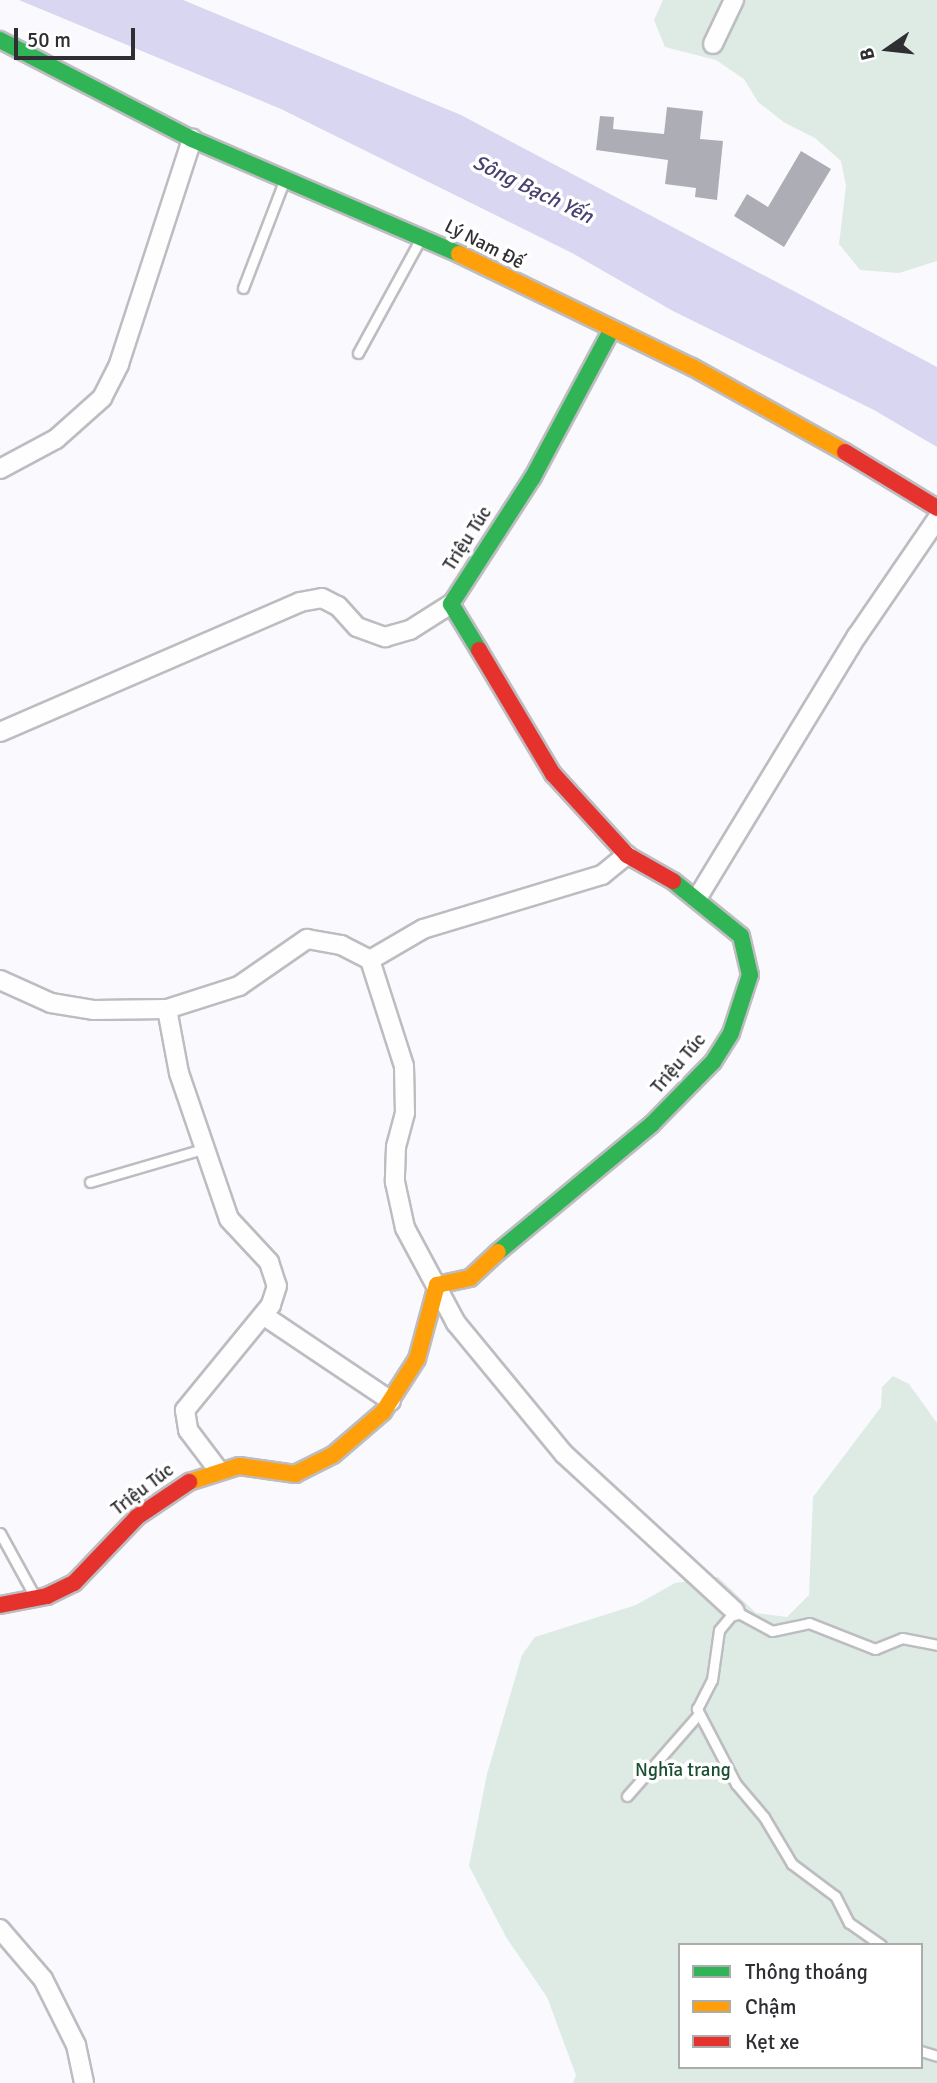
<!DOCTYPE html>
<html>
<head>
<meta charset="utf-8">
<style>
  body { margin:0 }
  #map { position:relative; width:937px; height:2083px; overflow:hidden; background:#f9f9fe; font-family:Signika,sans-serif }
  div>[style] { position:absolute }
  .green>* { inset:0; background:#ddebe4 }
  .water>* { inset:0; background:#d8d6f0 }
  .building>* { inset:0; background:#adadb5 }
  .roads { filter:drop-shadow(2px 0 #bdbdc1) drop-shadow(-2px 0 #bdbdc1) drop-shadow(0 2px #bdbdc1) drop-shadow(0 -2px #bdbdc1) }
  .lane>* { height:9px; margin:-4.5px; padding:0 4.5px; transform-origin:4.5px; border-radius:4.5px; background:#fefeff }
  .street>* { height:18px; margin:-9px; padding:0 9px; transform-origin:9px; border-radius:9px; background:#fefeff }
  .fast>* { height:16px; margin:-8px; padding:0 8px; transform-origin:8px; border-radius:8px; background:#30b455 }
  .slow>* { height:16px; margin:-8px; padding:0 8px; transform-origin:8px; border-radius:8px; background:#ff9f0a }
  .jam>* { height:16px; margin:-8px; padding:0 8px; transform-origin:8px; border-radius:8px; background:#e5322d }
  span { translate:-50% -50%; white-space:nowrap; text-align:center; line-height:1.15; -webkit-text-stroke:7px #fff; paint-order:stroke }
  .street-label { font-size:19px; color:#2f2f33 }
  .park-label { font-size:19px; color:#195031 }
  .water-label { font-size:21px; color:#494271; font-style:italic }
  .legend { position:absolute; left:678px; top:1943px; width:245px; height:126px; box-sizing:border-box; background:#fff; border:2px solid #acacad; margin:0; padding:9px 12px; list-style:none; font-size:21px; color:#2f2f33 }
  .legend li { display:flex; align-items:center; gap:14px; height:35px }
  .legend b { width:35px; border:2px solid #acacad }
  .north { position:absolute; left:853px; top:14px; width:70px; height:70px; -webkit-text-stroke:5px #fff; paint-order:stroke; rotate:256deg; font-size:19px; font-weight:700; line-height:28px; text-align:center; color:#2f2f33 }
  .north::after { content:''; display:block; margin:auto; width:24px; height:32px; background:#2f2f33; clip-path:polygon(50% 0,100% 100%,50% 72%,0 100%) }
  .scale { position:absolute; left:14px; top:28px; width:121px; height:32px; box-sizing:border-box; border:4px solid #2f2f33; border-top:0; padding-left:9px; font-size:21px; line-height:24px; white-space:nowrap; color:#2f2f33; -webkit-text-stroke:5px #fff; paint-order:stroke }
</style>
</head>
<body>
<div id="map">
  <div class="green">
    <div style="clip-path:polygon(663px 0,937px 0,937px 261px,899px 273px,860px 270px,839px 244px,846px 186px,841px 161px,815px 138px,785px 123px,758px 102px,744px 79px,716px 60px,665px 47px,654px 20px)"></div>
    <div style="clip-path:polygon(evenodd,893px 1376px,909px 1384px,937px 1423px,937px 2083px,573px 2083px,576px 2075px,547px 1997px,506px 1937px,469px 1866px,487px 1774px,522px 1655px,535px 1637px,636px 1605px,675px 1583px,718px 1577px,756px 1613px,787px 1617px,809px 1595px,813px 1497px,881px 1407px,882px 1387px,893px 1376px,680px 1945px,921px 1945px,921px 2067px,680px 2067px,680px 1945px)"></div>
  </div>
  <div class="water">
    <div style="clip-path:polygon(19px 0,183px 0,461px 115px,937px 367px,937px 447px,874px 410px,673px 311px,572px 253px,281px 109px)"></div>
  </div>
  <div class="building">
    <div style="clip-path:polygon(667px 107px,703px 111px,700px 139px,723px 141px,717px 200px,695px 197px,696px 188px,665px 184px,668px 160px,596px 150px,600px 116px,614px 117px,613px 129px,664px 134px)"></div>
    <div style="clip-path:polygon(801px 151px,831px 169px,784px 247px,734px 216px,747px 194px,768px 207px)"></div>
  </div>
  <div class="roads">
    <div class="lane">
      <div style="left:243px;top:288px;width:115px;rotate:-69deg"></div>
      <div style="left:358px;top:353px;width:131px;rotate:-61.3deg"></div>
      <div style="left:90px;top:1182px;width:121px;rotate:-16.3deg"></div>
      <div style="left:0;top:1533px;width:73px;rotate:61.3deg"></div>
      <div style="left:627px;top:1796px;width:106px;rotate:-48.8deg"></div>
      <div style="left:881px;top:1945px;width:39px;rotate:-145deg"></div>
      <div style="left:849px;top:1923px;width:30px;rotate:-117deg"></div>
      <div style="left:835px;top:1896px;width:54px;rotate:-143.3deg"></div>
      <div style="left:792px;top:1864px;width:55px;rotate:-120.8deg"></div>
      <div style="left:764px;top:1817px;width:43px;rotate:-130.3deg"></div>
      <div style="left:736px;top:1784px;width:85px;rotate:-117.5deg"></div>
      <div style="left:697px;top:1709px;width:33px;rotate:-63deg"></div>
      <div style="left:712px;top:1680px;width:50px;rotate:-82deg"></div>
      <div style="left:719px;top:1630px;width:25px;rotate:-50deg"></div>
      <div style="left:735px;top:1611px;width:42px;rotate:28.4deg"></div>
      <div style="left:772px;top:1631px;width:38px;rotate:-12deg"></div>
      <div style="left:809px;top:1623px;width:71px;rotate:21.5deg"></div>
      <div style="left:875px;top:1649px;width:29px;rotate:-22deg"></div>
      <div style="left:902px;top:1638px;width:36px;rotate:11deg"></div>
      <div style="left:921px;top:2051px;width:17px;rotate:17deg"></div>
    </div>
    <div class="street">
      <div style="left:713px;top:44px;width:49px;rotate:-64.5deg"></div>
      <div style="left:0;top:469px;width:64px;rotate:-28.2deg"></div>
      <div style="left:56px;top:439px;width:62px;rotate:-41.7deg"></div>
      <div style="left:102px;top:398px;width:38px;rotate:-63deg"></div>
      <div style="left:119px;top:364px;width:237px;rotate:-72deg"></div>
      <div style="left:0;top:732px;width:327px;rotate:-23.4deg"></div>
      <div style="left:300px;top:602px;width:22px;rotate:-10deg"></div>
      <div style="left:322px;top:598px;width:18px;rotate:27deg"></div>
      <div style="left:338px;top:606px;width:28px;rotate:48deg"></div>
      <div style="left:357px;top:627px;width:30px;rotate:20deg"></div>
      <div style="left:385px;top:637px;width:26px;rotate:-16deg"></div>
      <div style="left:410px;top:630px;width:49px;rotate:-32.4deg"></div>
      <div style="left:698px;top:897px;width:306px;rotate:-58.7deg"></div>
      <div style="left:857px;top:636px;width:142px;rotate:-55.6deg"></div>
      <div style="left:370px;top:960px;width:61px;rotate:-30.3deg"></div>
      <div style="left:423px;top:929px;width:187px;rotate:-16.8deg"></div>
      <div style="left:602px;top:875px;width:32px;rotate:-39deg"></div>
      <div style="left:0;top:980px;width:56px;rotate:24.3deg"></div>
      <div style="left:51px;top:1003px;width:44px;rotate:9.2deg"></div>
      <div style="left:94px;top:1010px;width:73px;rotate:-0.8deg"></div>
      <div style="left:167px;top:1009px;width:76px;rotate:-17.7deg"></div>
      <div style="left:239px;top:986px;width:83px;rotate:-34.7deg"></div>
      <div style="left:307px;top:939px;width:35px;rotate:10deg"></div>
      <div style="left:341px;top:945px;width:33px;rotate:27deg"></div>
      <div style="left:370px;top:960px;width:111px;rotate:72.2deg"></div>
      <div style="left:404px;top:1066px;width:47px;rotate:88.8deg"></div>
      <div style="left:405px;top:1113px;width:35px;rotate:105deg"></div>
      <div style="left:396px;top:1147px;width:35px;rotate:92deg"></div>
      <div style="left:395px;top:1182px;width:47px;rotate:77.7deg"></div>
      <div style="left:405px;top:1228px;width:108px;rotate:61.8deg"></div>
      <div style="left:456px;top:1323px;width:170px;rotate:50.5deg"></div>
      <div style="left:564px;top:1454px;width:232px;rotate:42.6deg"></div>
      <div style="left:167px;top:1009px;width:65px;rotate:79.4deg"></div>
      <div style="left:179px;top:1073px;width:154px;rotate:71.1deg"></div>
      <div style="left:229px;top:1219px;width:59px;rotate:47.1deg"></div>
      <div style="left:269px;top:1262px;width:25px;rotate:72deg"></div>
      <div style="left:277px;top:1286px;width:20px;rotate:108deg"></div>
      <div style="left:271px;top:1305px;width:136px;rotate:129.3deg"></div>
      <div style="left:185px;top:1410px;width:20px;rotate:81deg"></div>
      <div style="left:188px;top:1430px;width:51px;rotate:52.9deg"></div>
      <div style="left:263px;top:1315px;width:154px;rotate:33.9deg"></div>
      <div style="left:0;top:1929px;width:66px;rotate:49.3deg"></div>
      <div style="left:43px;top:1979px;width:74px;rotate:63.4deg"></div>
      <div style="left:76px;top:2045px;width:39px;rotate:78deg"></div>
    </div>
    <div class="fast">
      <div style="left:0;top:40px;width:216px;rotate:27.3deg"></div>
      <div style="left:192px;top:139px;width:291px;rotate:23.3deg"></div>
      <div style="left:479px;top:650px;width:54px;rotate:-121.3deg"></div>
      <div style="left:451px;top:604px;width:151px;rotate:-57.2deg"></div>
      <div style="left:533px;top:477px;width:166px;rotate:-61.9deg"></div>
      <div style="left:498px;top:1252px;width:200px;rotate:-39.7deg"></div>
      <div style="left:652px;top:1124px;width:87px;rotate:-45.5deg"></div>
      <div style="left:713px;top:1062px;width:34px;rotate:-58deg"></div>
      <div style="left:731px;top:1033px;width:61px;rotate:-71.9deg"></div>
      <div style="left:750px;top:975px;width:40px;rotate:-103deg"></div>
      <div style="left:741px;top:936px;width:87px;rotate:-141deg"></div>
    </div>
    <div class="slow">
      <div style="left:459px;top:254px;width:259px;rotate:25.9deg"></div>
      <div style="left:692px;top:367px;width:175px;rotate:29.1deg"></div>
      <div style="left:189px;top:1482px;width:52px;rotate:-17.7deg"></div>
      <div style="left:239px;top:1466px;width:57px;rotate:8.1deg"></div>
      <div style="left:295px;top:1474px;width:42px;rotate:-26.6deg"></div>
      <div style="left:333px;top:1455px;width:66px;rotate:-40.7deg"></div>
      <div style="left:383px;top:1412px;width:63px;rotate:-57.3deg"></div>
      <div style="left:417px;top:1359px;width:77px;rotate:-74.9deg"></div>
      <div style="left:437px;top:1285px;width:34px;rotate:-12deg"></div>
      <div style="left:470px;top:1278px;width:38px;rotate:-43deg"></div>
    </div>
    <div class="jam">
      <div style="left:845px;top:452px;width:108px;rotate:31.3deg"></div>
      <div style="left:479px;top:650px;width:144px;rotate:59.2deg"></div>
      <div style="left:553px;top:774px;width:110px;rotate:47.6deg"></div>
      <div style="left:627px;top:855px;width:53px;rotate:29.5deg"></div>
      <div style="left:0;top:1605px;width:48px;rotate:-10.8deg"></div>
      <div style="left:47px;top:1596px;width:30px;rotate:-26deg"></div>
      <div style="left:74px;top:1583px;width:91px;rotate:-46.3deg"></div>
      <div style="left:137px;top:1517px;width:63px;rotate:-33.9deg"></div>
    </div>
  </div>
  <div class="street-label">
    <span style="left:484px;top:245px;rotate:27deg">Lý Nam Đế</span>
    <span style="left:468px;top:539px;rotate:-57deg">Triệu Túc</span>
    <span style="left:679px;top:1064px;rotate:-49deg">Triệu Túc</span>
    <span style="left:143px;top:1490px;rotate:-37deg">Triệu Túc</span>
  </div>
  <div class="park-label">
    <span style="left:683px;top:1771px">Nghĩa trang</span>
  </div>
  <div class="water-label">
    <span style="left:533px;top:189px;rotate:26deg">Sông Bạch Yến</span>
  </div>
  <ul class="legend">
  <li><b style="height:9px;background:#30b455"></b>Thông thoáng</li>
  <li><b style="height:9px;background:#ff9f0a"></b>Chậm</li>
  <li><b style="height:9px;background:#e5322d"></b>Kẹt xe</li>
  </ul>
  <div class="north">B</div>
  <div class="scale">50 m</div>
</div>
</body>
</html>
